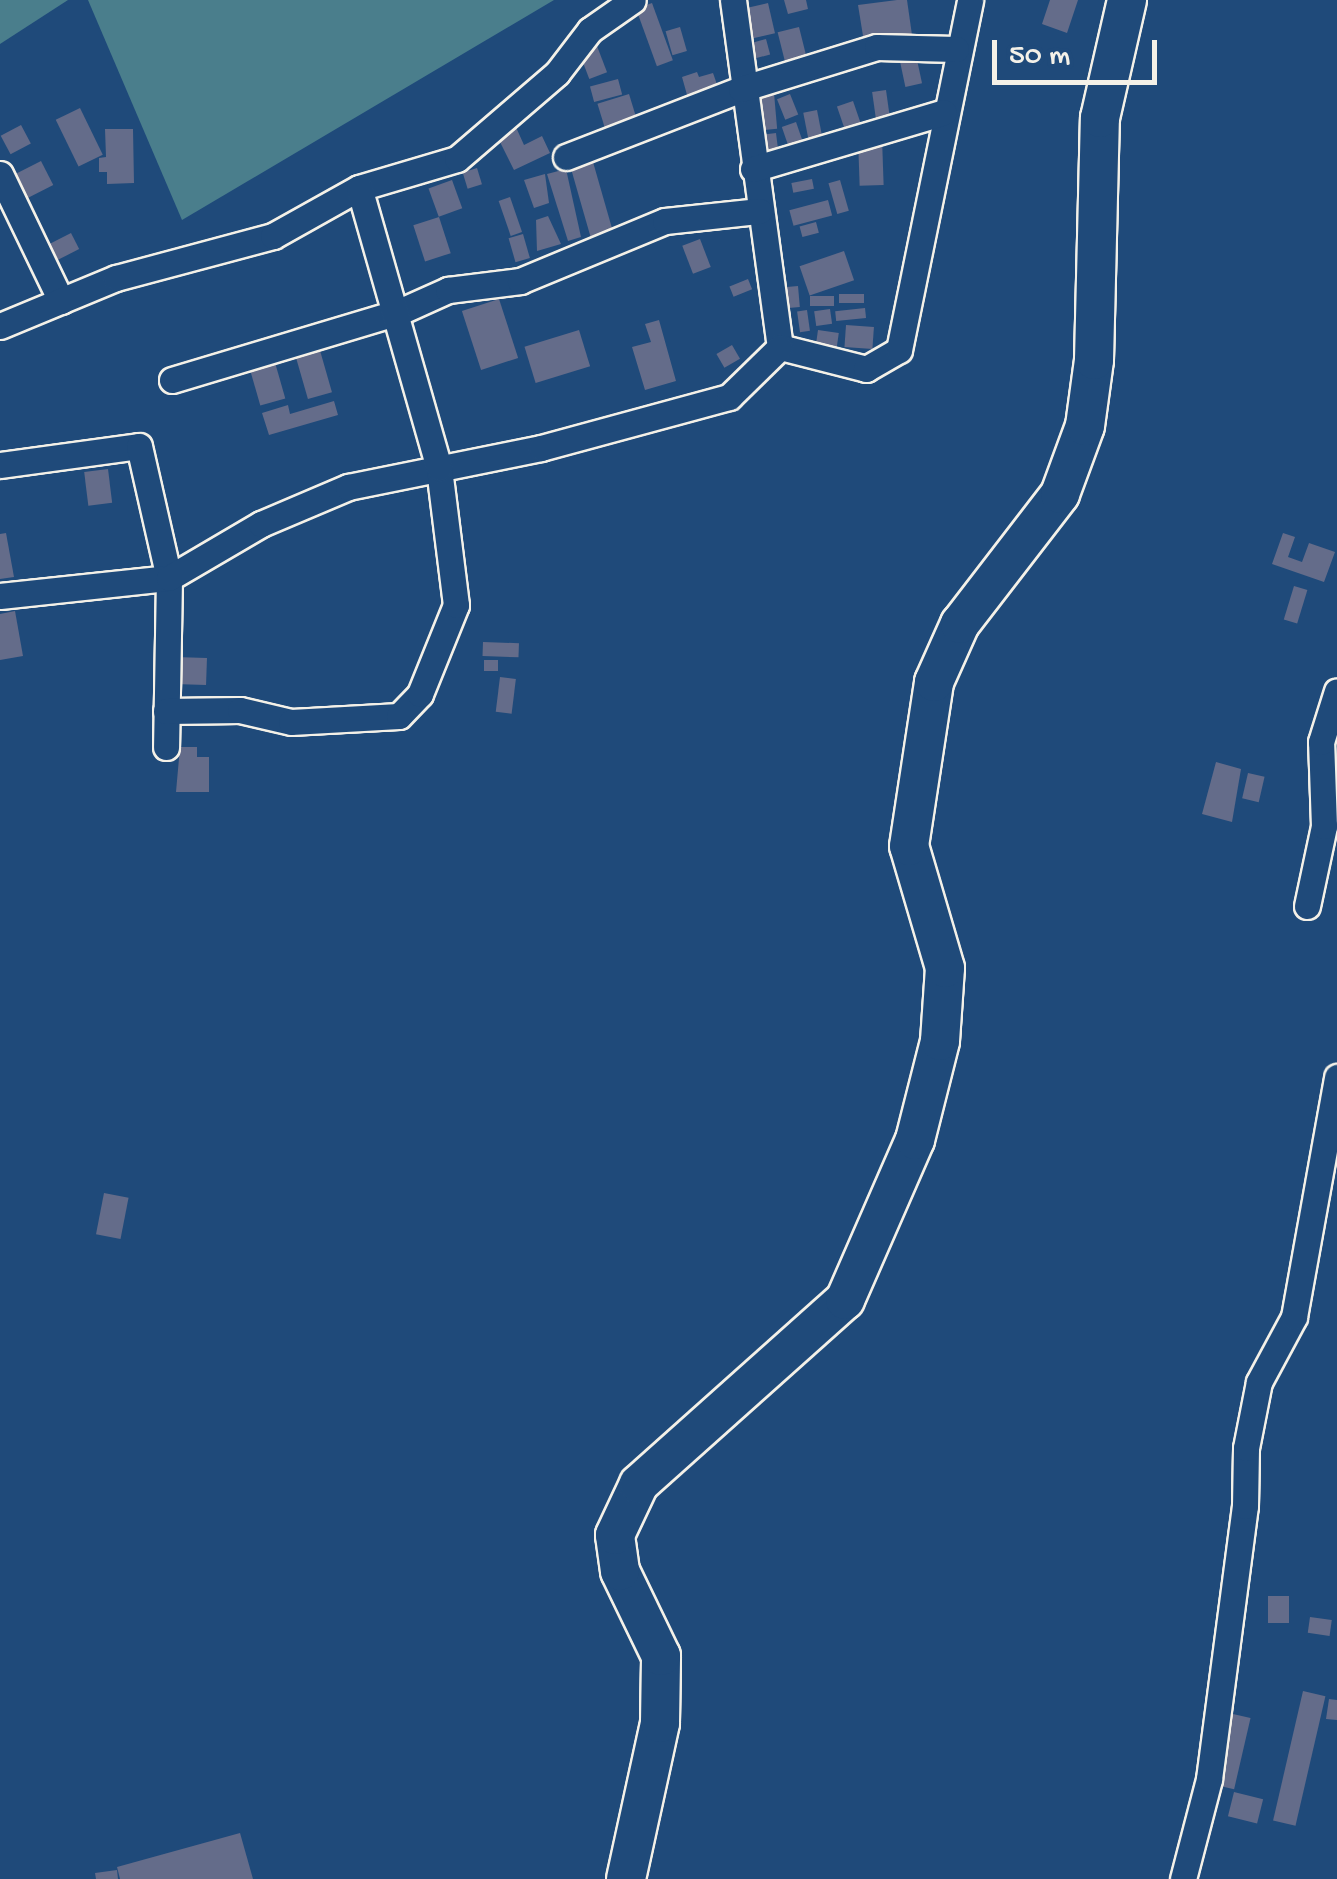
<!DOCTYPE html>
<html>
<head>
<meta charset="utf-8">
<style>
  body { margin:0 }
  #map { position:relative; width:1337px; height:1879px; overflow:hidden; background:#1f4a7a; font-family:"Gochi Hand",sans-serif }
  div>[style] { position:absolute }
  .green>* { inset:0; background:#4a7e8c }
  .building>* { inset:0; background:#646c8a; transform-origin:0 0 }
  .roads { filter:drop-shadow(2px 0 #f4f1e8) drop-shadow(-2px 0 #f4f1e8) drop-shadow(0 2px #f4f1e8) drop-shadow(0 -2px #f4f1e8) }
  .minor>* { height:25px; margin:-12.5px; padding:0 12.5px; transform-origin:12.5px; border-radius:12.5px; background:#1f4a7a }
  .highway>* { height:38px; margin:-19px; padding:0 19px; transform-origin:19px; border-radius:19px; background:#1f4a7a }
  span { translate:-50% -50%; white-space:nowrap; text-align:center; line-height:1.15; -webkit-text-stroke:10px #1f4a7a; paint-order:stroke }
  .scale { position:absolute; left:992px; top:40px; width:165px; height:45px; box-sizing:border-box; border:5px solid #f4f1e8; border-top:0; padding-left:12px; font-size:30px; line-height:35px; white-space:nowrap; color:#f4f1e8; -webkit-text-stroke:8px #1f4a7a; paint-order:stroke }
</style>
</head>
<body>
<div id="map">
  <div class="green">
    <div style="clip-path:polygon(0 0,68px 0,0 44px)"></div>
    <div style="clip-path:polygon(88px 0,554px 0,182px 220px)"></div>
  </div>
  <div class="building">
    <div style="clip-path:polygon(784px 0,806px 0,808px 9px,788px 14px)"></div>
    <div style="clip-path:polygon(897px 0,907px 0,912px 35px,864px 42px,858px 5px)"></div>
    <div style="clip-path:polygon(1050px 0,1078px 0,1067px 33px,1042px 24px)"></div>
    <div style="left:652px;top:3px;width:61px;height:17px;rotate:70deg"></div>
    <div style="left:768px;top:3px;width:31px;height:30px;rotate:77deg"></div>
    <div style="left:680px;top:27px;width:25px;height:15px;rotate:74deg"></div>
    <div style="left:799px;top:27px;width:32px;height:22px;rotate:76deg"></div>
    <div style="left:766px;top:39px;width:16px;height:18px;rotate:75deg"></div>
    <div style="left:597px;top:46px;width:28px;height:19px;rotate:69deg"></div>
    <div style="left:916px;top:55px;width:29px;height:17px;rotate:78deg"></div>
    <div style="clip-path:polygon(697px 72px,699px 77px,713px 73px,720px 93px,689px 102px,682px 77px)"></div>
    <div style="left:618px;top:79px;width:16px;height:29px;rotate:75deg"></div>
    <div style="left:886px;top:90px;width:29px;height:14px;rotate:82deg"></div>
    <div style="left:774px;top:93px;width:36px;height:20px;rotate:85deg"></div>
    <div style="left:629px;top:94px;width:27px;height:33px;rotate:73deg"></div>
    <div style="left:790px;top:94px;width:22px;height:14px;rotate:68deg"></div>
    <div style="left:853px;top:101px;width:28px;height:17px;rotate:71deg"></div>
    <div style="left:80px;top:108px;width:52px;height:27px;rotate:64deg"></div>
    <div style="left:817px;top:110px;width:32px;height:14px;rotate:79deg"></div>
    <div style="left:796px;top:122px;width:21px;height:15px;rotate:71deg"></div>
    <div style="left:21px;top:125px;width:21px;height:23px;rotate:62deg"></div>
    <div style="clip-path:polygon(515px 125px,524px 145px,542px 136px,550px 153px,514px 170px,496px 134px)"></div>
    <div style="clip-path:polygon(105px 129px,133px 129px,134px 183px,107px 184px,107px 172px,99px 172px,99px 158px,106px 157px)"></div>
    <div style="left:776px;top:133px;width:24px;height:16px;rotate:83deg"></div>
    <div style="left:882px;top:138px;width:47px;height:24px;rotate:88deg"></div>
    <div style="left:591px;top:155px;width:79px;height:23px;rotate:74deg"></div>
    <div style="left:41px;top:161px;width:27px;height:32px;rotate:63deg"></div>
    <div style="left:477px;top:168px;width:17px;height:15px;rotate:73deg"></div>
    <div style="clip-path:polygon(566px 169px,581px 237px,568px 241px,547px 174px)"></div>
    <div style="clip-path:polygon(545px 174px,549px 203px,534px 208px,524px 180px)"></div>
    <div style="left:812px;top:179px;width:10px;height:21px;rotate:79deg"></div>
    <div style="left:452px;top:180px;width:30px;height:25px;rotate:70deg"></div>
    <div style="left:840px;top:180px;width:32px;height:12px;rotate:74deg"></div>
    <div style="left:510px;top:197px;width:37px;height:12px;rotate:71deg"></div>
    <div style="left:828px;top:200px;width:16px;height:40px;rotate:75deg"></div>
    <div style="clip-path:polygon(548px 216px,561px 244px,537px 251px,536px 220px)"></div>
    <div style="left:439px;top:217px;width:38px;height:27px;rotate:72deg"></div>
    <div style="left:816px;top:222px;width:11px;height:17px;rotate:75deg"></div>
    <div style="left:71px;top:233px;width:18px;height:27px;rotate:63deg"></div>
    <div style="left:523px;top:234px;width:25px;height:15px;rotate:74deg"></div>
    <div style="left:700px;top:239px;width:30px;height:19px;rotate:69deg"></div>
    <div style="left:844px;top:251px;width:31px;height:47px;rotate:71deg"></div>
    <div style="left:748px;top:279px;width:11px;height:20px;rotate:68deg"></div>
    <div style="left:798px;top:286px;width:21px;height:17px;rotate:85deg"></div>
    <div style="left:864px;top:294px;width:9px;height:25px;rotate:90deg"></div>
    <div style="left:834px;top:296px;width:10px;height:24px;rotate:90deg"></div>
    <div style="left:499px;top:299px;width:62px;height:39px;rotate:72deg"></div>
    <div style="left:865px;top:308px;width:10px;height:30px;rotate:84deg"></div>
    <div style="left:830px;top:309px;width:15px;height:16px;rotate:82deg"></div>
    <div style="left:807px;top:310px;width:21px;height:10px;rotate:82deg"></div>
    <div style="clip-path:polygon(659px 320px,676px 381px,645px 390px,632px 347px,651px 342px,645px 324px)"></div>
    <div style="left:846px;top:325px;width:28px;height:22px;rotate:4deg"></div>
    <div style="left:579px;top:330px;width:38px;height:57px;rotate:73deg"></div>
    <div style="left:818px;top:330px;width:21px;height:14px;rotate:8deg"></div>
    <div style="left:732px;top:345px;width:16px;height:18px;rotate:60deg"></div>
    <div style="left:319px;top:347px;width:47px;height:25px;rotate:74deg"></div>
    <div style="left:274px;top:359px;width:41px;height:26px;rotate:74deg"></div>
    <div style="clip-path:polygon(334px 401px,338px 415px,269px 435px,262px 413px,288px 405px,290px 414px)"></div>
    <div style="left:108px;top:469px;width:34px;height:24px;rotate:83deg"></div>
    <div style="clip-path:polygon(6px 533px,14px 577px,0 579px,0 534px)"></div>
    <div style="clip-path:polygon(1283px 533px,1295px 537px,1288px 557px,1302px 562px,1309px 543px,1335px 552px,1324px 582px,1272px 564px)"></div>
    <div style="left:1294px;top:586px;width:14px;height:35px;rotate:17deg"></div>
    <div style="clip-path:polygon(15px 611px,23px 656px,0 660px,0 614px)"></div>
    <div style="left:483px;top:642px;width:36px;height:14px;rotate:2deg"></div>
    <div style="left:175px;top:657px;width:32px;height:27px;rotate:2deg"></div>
    <div style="left:484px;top:660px;width:14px;height:11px"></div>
    <div style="left:500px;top:677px;width:16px;height:35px;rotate:7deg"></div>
    <div style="clip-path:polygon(180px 747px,197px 747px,197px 757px,209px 757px,209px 792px,176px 792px)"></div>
    <div style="clip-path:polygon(1216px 762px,1241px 769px,1232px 822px,1202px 814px)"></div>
    <div style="left:1248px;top:773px;width:17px;height:26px;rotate:13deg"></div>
    <div style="left:104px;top:1193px;width:25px;height:42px;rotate:11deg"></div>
    <div style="left:1268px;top:1596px;width:21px;height:27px"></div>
    <div style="left:1310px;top:1617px;width:22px;height:16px;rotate:8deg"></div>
    <div style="left:1303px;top:1691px;width:23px;height:133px;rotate:13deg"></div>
    <div style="clip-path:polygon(1329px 1699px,1337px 1700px,1337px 1720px,1326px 1719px)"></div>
    <div style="left:1233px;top:1714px;width:18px;height:73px;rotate:13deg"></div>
    <div style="left:1234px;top:1792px;width:30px;height:25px;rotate:14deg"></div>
    <div style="clip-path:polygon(240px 1833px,253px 1879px,120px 1879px,117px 1867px)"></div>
    <div style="clip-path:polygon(117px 1870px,118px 1879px,96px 1879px,95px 1873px)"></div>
  </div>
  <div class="roads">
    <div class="minor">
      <div style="left:733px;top:0;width:350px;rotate:82.3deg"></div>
      <div style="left:780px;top:347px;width:89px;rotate:14.3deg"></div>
      <div style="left:866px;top:369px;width:38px;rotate:-30deg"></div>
      <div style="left:899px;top:350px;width:357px;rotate:-78.5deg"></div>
      <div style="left:566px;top:157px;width:188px;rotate:-21.2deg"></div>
      <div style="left:741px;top:89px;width:142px;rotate:-17.2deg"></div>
      <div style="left:877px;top:47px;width:79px;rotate:1.5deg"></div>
      <div style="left:753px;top:169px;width:199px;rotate:-16.6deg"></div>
      <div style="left:0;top:174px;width:141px;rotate:64.3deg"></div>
      <div style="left:0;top:326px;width:126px;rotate:-22.5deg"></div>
      <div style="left:116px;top:278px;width:163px;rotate:-15deg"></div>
      <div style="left:273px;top:236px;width:98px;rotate:-29.2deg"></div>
      <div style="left:359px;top:188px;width:102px;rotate:-16.5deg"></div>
      <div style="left:457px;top:159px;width:132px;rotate:-40.7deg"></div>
      <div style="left:557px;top:73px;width:54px;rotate:-52.5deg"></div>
      <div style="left:590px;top:30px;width:52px;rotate:-34.9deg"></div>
      <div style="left:172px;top:380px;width:237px;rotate:-16.7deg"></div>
      <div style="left:399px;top:312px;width:54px;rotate:-24.2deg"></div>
      <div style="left:448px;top:290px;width:73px;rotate:-7.1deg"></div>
      <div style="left:520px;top:281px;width:157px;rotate:-22.5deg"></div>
      <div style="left:665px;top:221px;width:95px;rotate:-6.1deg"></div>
      <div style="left:0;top:465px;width:140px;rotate:-7.8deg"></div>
      <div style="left:139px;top:446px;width:135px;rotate:77.2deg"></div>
      <div style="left:169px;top:578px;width:169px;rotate:91deg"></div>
      <div style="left:0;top:596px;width:170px;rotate:-6.1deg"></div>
      <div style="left:169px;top:578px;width:107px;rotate:-30.4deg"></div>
      <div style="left:261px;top:524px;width:95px;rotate:-23deg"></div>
      <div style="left:348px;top:487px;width:197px;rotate:-11.4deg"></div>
      <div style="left:541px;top:448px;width:195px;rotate:-15.2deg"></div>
      <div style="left:729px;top:397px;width:71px;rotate:-44.4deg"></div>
      <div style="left:166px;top:711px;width:74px;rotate:-0.8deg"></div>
      <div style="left:240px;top:710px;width:52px;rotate:13.2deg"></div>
      <div style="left:291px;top:722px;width:108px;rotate:-3.2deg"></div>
      <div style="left:399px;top:716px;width:30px;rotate:-46deg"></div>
      <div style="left:420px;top:694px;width:96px;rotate:-68deg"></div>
      <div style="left:456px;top:605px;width:138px;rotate:-97.1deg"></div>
      <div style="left:439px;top:468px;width:291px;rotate:-105.9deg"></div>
      <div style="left:1307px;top:906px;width:82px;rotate:-78deg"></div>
      <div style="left:1324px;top:826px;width:84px;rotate:-92deg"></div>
      <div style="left:1321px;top:742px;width:53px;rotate:-72.6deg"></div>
      <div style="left:1183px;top:1879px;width:103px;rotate:-75.4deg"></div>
      <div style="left:1209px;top:1779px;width:275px;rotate:-82.5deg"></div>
      <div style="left:1245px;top:1506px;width:58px;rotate:-89deg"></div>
      <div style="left:1246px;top:1448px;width:67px;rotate:-78.9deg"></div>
      <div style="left:1259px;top:1382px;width:74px;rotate:-61.7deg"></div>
      <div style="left:1294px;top:1317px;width:244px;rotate:-79.8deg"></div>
    </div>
    <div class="highway">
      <div style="left:626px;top:1879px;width:160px;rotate:-77.7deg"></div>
      <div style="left:660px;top:1723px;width:67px;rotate:-89.1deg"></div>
      <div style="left:661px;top:1656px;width:94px;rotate:-115.8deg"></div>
      <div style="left:620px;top:1571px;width:36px;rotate:-98deg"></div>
      <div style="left:615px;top:1535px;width:56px;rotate:-64.8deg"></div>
      <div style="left:639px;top:1484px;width:276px;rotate:-41.8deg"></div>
      <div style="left:845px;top:1300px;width:175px;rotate:-66.4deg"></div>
      <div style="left:915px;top:1140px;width:102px;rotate:-75.8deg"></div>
      <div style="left:940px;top:1041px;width:73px;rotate:-86.1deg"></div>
      <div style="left:945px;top:968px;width:127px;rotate:-106.4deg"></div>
      <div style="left:909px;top:846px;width:166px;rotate:-81.3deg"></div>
      <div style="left:934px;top:682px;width:64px;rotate:-65.9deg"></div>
      <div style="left:960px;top:624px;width:164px;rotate:-52.4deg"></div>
      <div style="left:1060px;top:494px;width:72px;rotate:-69.8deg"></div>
      <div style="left:1085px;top:426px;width:67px;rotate:-82.2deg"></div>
      <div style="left:1094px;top:360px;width:242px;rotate:-88.6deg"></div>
      <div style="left:1100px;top:118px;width:121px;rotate:-77.1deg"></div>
    </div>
  </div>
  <div class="scale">50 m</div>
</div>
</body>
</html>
